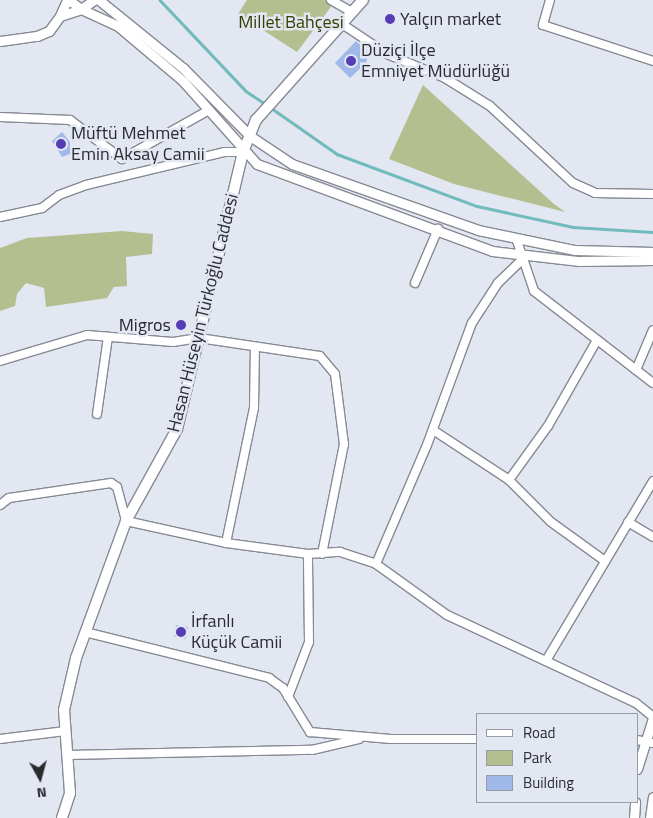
<!DOCTYPE html>
<html>
<head>
<meta charset="utf-8">
<style>
  body { margin:0 }
  #map { position:relative; width:653px; height:818px; overflow:hidden; background:#e2e7f2; font-family:"Titillium Web",sans-serif }
  div>[style] { position:absolute }
  .green>* { inset:0; background:#b4bf90 }
  .stream>* { height:2.5px; margin:-1.25px; padding:0 1.25px; transform-origin:1.25px; border-radius:1.25px; background:#71bbbd }
  .building>* { inset:0; background:#a1b9e9; transform-origin:0 0 }
  .roads { filter:drop-shadow(1px 0 #868a94) drop-shadow(-1px 0 #868a94) drop-shadow(0 1px #868a94) drop-shadow(0 -1px #868a94) }
  .minor>* { height:8px; margin:-4px; padding:0 4px; transform-origin:4px; border-radius:4px; background:#fff }
  .tertiary>* { height:9px; margin:-4.5px; padding:0 4.5px; transform-origin:4.5px; border-radius:4.5px; background:#fff }
  .secondary>* { height:10px; margin:-5px; padding:0 5px; transform-origin:5px; border-radius:5px; background:#fff }
  .dots>* { width:14px; height:14px; translate:-50% -50%; box-sizing:border-box; border:2px solid #e2e7f2; border-radius:50% }
  span { translate:-50% -50%; white-space:nowrap; text-align:center; line-height:1.15; -webkit-text-stroke:5px #e2e7f2; paint-order:stroke }
  .poi-label { font-size:18px; color:#292b2f }
  .left { translate:0 -50%; text-align:left }
  .right { translate:-100% -50%; text-align:right }
  .park-label { font-size:18px; color:#353f00 }
  .street-label { font-size:18px; color:#292b2f }
  .legend { position:absolute; left:476px; top:713px; width:162px; height:90px; box-sizing:border-box; background:#e2e7f2; border:1px solid #989ca4; margin:0; padding:6px 9px; list-style:none; font-size:15px; color:#292b2f }
  .legend li { display:flex; align-items:center; gap:10px; height:25px }
  .legend b { width:25px; border:1px solid #989ca4 }
  .north { position:absolute; left:15px; top:753px; width:50px; height:50px; -webkit-text-stroke:4px #e2e7f2; paint-order:stroke; rotate:173deg; font-size:14px; font-weight:700; line-height:20px; text-align:center; color:#292b2f }
  .north::after { content:''; display:block; margin:auto; width:18px; height:22px; background:#292b2f; clip-path:polygon(50% 0,100% 100%,50% 72%,0 100%) }
</style>
</head>
<body>
<div id="map">
  <div class="green">
    <div style="clip-path:polygon(247px 0,327px 0,333px 4px,297px 52px,238px 14px)"></div>
    <div style="clip-path:polygon(423px 85px,554px 204px,565px 212px,454px 184px,389px 159px)"></div>
    <div style="clip-path:polygon(122px 231px,153px 234px,152px 254px,126px 257px,127px 286px,114px 287px,107px 298px,46px 307px,44px 288px,26px 283px,17px 294px,15px 306px,0 311px,0 248px,27px 238px)"></div>
  </div>
  <div class="stream">
    <div style="left:160px;top:0;width:125px;rotate:46.6deg"></div>
    <div style="left:246px;top:91px;width:23px;rotate:34deg"></div>
    <div style="left:270px;top:107px;width:82px;rotate:35deg"></div>
    <div style="left:337px;top:154px;width:149px;rotate:20.4deg"></div>
    <div style="left:477px;top:206px;width:98px;rotate:12.3deg"></div>
    <div style="left:573px;top:227px;width:80px;rotate:3.6deg"></div>
  </div>
  <div class="building">
    <div style="clip-path:polygon(356px 41px,369px 53px,366px 63px,350px 78px,335px 63px)"></div>
    <div style="clip-path:polygon(62px 132px,70px 142px,70px 154px,62px 157px,52px 141px)"></div>
    <div style="left:176px;top:625px;width:12px;height:12px;rotate:9deg"></div>
  </div>
  <div class="roads">
    <div class="minor">
      <div style="left:331px;top:0;width:24px;rotate:30deg"></div>
      <div style="left:550px;top:0;width:26px;rotate:106deg"></div>
      <div style="left:543px;top:25px;width:116px;rotate:18.1deg"></div>
      <div style="left:342px;top:24px;width:54px;rotate:33.7deg"></div>
      <div style="left:387px;top:54px;width:63px;rotate:22.5deg"></div>
      <div style="left:445px;top:78px;width:53px;rotate:31.9deg"></div>
      <div style="left:490px;top:106px;width:113px;rotate:42.9deg"></div>
      <div style="left:573px;top:183px;width:24px;rotate:24deg"></div>
      <div style="left:595px;top:193px;width:58px;rotate:1deg"></div>
      <div style="left:0;top:117px;width:70px;rotate:2.5deg"></div>
      <div style="left:70px;top:120px;width:65px;rotate:36.9deg"></div>
      <div style="left:122px;top:159px;width:100px;rotate:-29.4deg"></div>
      <div style="left:0;top:217px;width:43px;rotate:-12.1deg"></div>
      <div style="left:42px;top:208px;width:21px;rotate:-37deg"></div>
      <div style="left:59px;top:195px;width:29px;rotate:-20deg"></div>
      <div style="left:86px;top:185px;width:142px;rotate:-13.4deg"></div>
      <div style="left:224px;top:152px;width:19px"></div>
      <div style="left:516px;top:238px;width:56px;rotate:71.2deg"></div>
      <div style="left:534px;top:291px;width:150px;rotate:37.7deg"></div>
      <div style="left:415px;top:283px;width:59px;rotate:-66.9deg"></div>
      <div style="left:0;top:361px;width:91px;rotate:-16.6deg"></div>
      <div style="left:87px;top:335px;width:86px;rotate:4.7deg"></div>
      <div style="left:173px;top:342px;width:26px;rotate:-9deg"></div>
      <div style="left:199px;top:338px;width:122px;rotate:8.5deg"></div>
      <div style="left:320px;top:356px;width:23px;rotate:50deg"></div>
      <div style="left:335px;top:374px;width:71px;rotate:82.7deg"></div>
      <div style="left:344px;top:444px;width:112px;rotate:101.3deg"></div>
      <div style="left:636px;top:370px;width:43px;rotate:-67deg"></div>
      <div style="left:97px;top:414px;width:78px;rotate:-81.9deg"></div>
      <div style="left:433px;top:430px;width:91px;rotate:33.3deg"></div>
      <div style="left:509px;top:480px;width:59px;rotate:45deg"></div>
      <div style="left:551px;top:522px;width:67px;rotate:35.8deg"></div>
      <div style="left:509px;top:480px;width:67px;rotate:-54.2deg"></div>
      <div style="left:548px;top:426px;width:99px;rotate:-60.3deg"></div>
      <div style="left:0;top:505px;width:11px;rotate:-38deg"></div>
      <div style="left:9px;top:498px;width:103px;rotate:-8.4deg"></div>
      <div style="left:111px;top:483px;width:7px;rotate:34deg"></div>
      <div style="left:117px;top:487px;width:35px;rotate:75deg"></div>
      <div style="left:126px;top:521px;width:102px;rotate:12.4deg"></div>
      <div style="left:226px;top:543px;width:83px;rotate:7.6deg"></div>
      <div style="left:308px;top:554px;width:32px;rotate:-4deg"></div>
      <div style="left:340px;top:552px;width:38px;rotate:18deg"></div>
      <div style="left:376px;top:564px;width:87px;rotate:35.7deg"></div>
      <div style="left:447px;top:615px;width:208px;rotate:25deg"></div>
      <div style="left:636px;top:703px;width:22px;rotate:39deg"></div>
      <div style="left:628px;top:522px;width:29px;rotate:31deg"></div>
      <div style="left:226px;top:543px;width:138px;rotate:-78.3deg"></div>
      <div style="left:254px;top:408px;width:61px;rotate:-89.1deg"></div>
      <div style="left:376px;top:564px;width:129px;rotate:-66.8deg"></div>
      <div style="left:427px;top:445px;width:130px;rotate:-69.8deg"></div>
      <div style="left:472px;top:323px;width:48px;rotate:-57deg"></div>
      <div style="left:498px;top:283px;width:35px;rotate:-44deg"></div>
      <div style="left:85px;top:632px;width:190px;rotate:14deg"></div>
      <div style="left:269px;top:678px;width:17px;rotate:36deg"></div>
      <div style="left:283px;top:688px;width:52px;rotate:58.5deg"></div>
      <div style="left:310px;top:732px;width:81px;rotate:4.9deg"></div>
      <div style="left:391px;top:739px;width:86px"></div>
      <div style="left:547px;top:659px;width:207px;rotate:-59.2deg"></div>
      <div style="left:288px;top:697px;width:59px;rotate:-69.1deg"></div>
      <div style="left:309px;top:642px;width:88px;rotate:-90.7deg"></div>
      <div style="left:0;top:739px;width:66px;rotate:-6.9deg"></div>
      <div style="left:637px;top:740px;width:16px;rotate:11deg"></div>
      <div style="left:67px;top:755px;width:245px;rotate:-1.2deg"></div>
      <div style="left:312px;top:750px;width:48px;rotate:-13.2deg"></div>
    </div>
    <div class="tertiary">
      <div style="left:67px;top:0;width:17px;rotate:114deg"></div>
      <div style="left:60px;top:16px;width:22px;rotate:-18deg"></div>
      <div style="left:81px;top:9px;width:41px;rotate:24.7deg"></div>
      <div style="left:118px;top:26px;width:85px;rotate:40.2deg"></div>
      <div style="left:183px;top:81px;width:111px;rotate:48.3deg"></div>
      <div style="left:257px;top:164px;width:251px;rotate:20.3deg"></div>
      <div style="left:492px;top:251px;width:88px;rotate:6.6deg"></div>
      <div style="left:579px;top:261px;width:74px;rotate:-0.8deg"></div>
      <div style="left:69px;top:0;width:15px;rotate:37deg"></div>
      <div style="left:81px;top:9px;width:16px;rotate:-35deg"></div>
      <div style="left:99px;top:0;width:108px;rotate:39deg"></div>
      <div style="left:183px;top:68px;width:95px;rotate:45.4deg"></div>
      <div style="left:250px;top:136px;width:50px;rotate:33.7deg"></div>
      <div style="left:292px;top:164px;width:197px;rotate:19.5deg"></div>
      <div style="left:478px;top:230px;width:99px;rotate:11.7deg"></div>
      <div style="left:575px;top:250px;width:78px;rotate:1.5deg"></div>
      <div style="left:0;top:41px;width:37px;rotate:-8deg"></div>
      <div style="left:37px;top:36px;width:13px;rotate:-23deg"></div>
      <div style="left:49px;top:31px;width:19px;rotate:-54deg"></div>
      <div style="left:637px;top:769px;width:53px;rotate:-72.6deg"></div>
      <div style="left:634px;top:818px;width:16px;rotate:-86deg"></div>
      <div style="left:650px;top:818px;width:21px;rotate:-82deg"></div>
    </div>
    <div class="secondary">
      <div style="left:62px;top:818px;width:26px;rotate:-72deg"></div>
      <div style="left:70px;top:793px;width:83px;rotate:-94.1deg"></div>
      <div style="left:64px;top:710px;width:53px;rotate:-77deg"></div>
      <div style="left:76px;top:658px;width:146px;rotate:-69.9deg"></div>
      <div style="left:126px;top:521px;width:105px;rotate:-61deg"></div>
      <div style="left:177px;top:429px;width:285px;rotate:-76.6deg"></div>
      <div style="left:243px;top:152px;width:35px;rotate:-68deg"></div>
      <div style="left:256px;top:120px;width:161px;rotate:-48.3deg"></div>
    </div>
  </div>
  <div class="dots">
    <div style="left:390px;top:19px;background:#543db5"></div>
    <div style="left:351px;top:61px;background:#543db5"></div>
    <div style="left:61px;top:144px;background:#543db5"></div>
    <div style="left:181px;top:325px;background:#543db5"></div>
    <div style="left:181px;top:632px;background:#543db5"></div>
  </div>
  <div class="poi-label">
    <span class="left" style="left:400px;top:19px">Yalçın market</span>
    <span class="left" style="left:361px;top:61px">Düziçi İlçe<br>Emniyet Müdürlüğü</span>
    <span class="left" style="left:71px;top:144px">Müftü Mehmet<br>Emin Aksay Camii</span>
    <span class="right" style="left:171px;top:325px">Migros</span>
    <span class="left" style="left:191px;top:632px">İrfanlı<br>Küçük Camii</span>
  </div>
  <div class="park-label">
    <span style="left:291px;top:22px">Millet Bahçesi</span>
  </div>
  <div class="street-label">
    <span style="left:203px;top:313px;rotate:-76deg">Hasan Hüseyin Türkoğlu Caddesi</span>
  </div>
  <ul class="legend">
  <li><b style="height:6px;background:#fff"></b>Road</li>
  <li><b style="height:14px;background:#b4bf90"></b>Park</li>
  <li><b style="height:14px;background:#a1b9e9"></b>Building</li>
  </ul>
  <div class="north">N</div>
</div>
</body>
</html>
